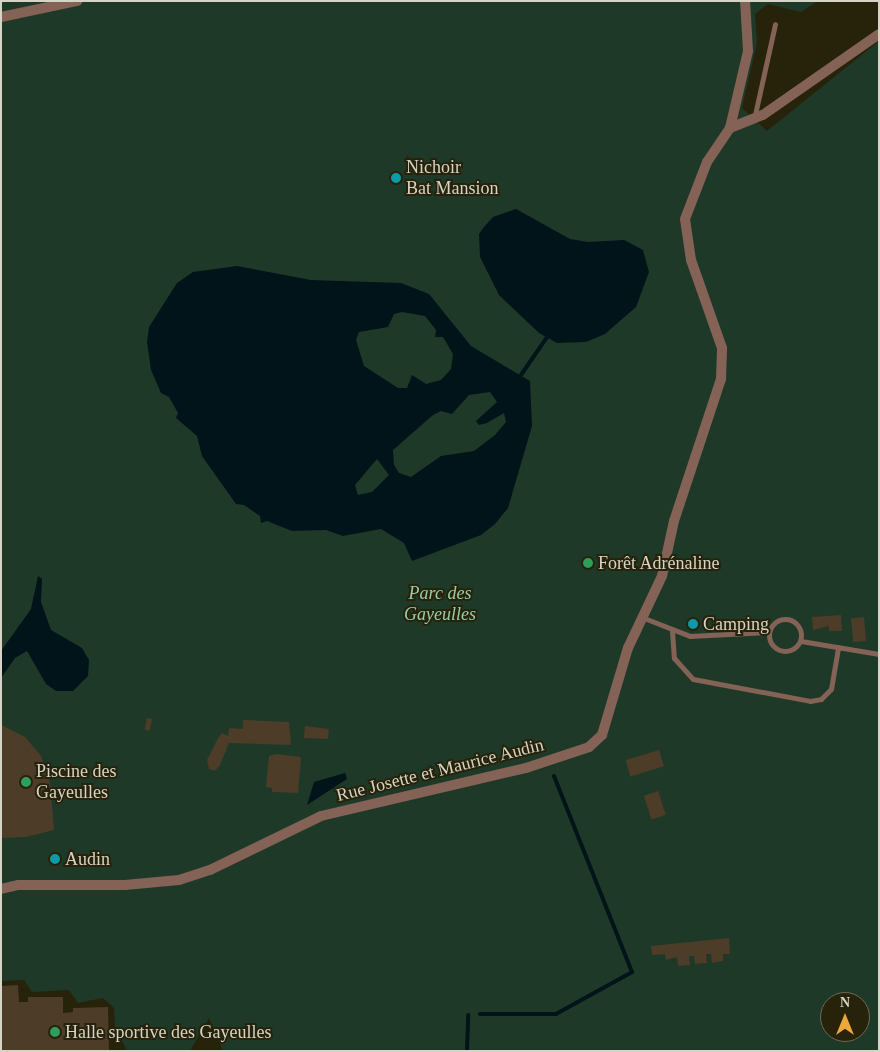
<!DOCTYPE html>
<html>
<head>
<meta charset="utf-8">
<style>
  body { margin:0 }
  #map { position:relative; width:880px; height:1052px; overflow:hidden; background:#27220a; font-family:"Times New Roman",serif }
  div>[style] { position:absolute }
  .green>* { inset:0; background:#1f3929 }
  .water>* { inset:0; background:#011419 }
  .stream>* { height:4px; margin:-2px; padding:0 2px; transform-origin:2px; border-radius:2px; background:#011419 }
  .building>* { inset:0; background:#4c3c28; transform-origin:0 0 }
  .service>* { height:5px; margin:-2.5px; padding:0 2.5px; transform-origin:2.5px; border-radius:2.5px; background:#846255 }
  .service>.ring { margin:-2.5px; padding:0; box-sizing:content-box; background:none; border:5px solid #846255; border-radius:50% }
  .minor>* { height:10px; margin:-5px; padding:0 5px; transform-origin:5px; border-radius:5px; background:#846255 }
  .dots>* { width:14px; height:14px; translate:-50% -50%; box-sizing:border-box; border:2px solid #27220a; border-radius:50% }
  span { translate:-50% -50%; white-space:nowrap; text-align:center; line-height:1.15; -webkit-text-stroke:4px #27220a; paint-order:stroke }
  .poi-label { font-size:18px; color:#d6d4c6 }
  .left { translate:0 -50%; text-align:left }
  .park-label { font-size:18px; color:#95cea9; font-style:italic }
  .street-label { font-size:18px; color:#d6d4c6 }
  .frame { position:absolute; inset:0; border:2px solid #d6d4c6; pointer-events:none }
  .north { position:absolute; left:820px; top:992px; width:50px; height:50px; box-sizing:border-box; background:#27220a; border:1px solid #6d6955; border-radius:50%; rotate:0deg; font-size:14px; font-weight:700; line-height:20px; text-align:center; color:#d6d4c6 }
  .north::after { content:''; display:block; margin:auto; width:18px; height:22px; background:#eda83b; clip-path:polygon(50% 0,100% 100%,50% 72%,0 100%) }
</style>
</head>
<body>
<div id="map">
  <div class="green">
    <div style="clip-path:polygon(evenodd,1px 1px,818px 1px,801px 12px,768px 4px,755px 14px,757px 43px,742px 108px,767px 131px,879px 41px,879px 1051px,223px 1051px,209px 1018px,190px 1051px,127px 1051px,115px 1027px,114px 1008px,103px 998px,78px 1003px,69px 990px,32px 992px,24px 980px,1px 981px,1px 1px,830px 1002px,860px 1002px,860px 1032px,830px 1032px,830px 1002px)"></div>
  </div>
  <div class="water">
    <div style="clip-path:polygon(516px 209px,570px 239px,588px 242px,624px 240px,643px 250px,649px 272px,636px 307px,605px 334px,586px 342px,557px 343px,539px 333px,499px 295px,480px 257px,479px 234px,484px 227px,493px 217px)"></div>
    <div style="clip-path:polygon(evenodd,237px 266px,311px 280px,401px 283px,429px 294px,471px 346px,530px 381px,532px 426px,508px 508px,495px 524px,481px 535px,412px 561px,404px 543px,381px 529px,343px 536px,326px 530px,292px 531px,267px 521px,261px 523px,260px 516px,244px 505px,236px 504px,202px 456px,197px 436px,176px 418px,178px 413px,169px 397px,161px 393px,151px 370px,147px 342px,149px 327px,177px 283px,193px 272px,237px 266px,402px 312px,425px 316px,436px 330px,435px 337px,443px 337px,453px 354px,451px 369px,441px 380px,426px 384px,412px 375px,407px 388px,398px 388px,364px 366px,356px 340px,359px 332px,388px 327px,394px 314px,402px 312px,237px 266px,490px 392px,497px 402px,476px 421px,479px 425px,487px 423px,504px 413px,506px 422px,495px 435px,474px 451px,441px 456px,411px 477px,399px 473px,394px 465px,393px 450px,433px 415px,441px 411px,452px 414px,469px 395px,490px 392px,237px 266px,377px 459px,389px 475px,372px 492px,358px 495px,355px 485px,377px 459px)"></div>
    <div style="clip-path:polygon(38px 576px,42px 579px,41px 602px,51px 630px,82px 648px,89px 660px,88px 676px,73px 691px,56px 691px,46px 684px,27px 651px,15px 658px,1px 678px,1px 651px,31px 609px)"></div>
    <div style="clip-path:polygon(345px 773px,347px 779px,307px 805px,314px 782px)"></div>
  </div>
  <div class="stream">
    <div style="left:521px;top:375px;width:46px;rotate:-55.6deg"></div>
    <div style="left:480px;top:1014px;width:76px"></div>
    <div style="left:556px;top:1014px;width:87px;rotate:-28.9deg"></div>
    <div style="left:632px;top:972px;width:211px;rotate:-111.7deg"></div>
    <div style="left:467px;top:1051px;width:36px;rotate:-88deg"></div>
  </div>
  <div class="building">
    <div style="clip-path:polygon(841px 615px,842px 631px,829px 631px,829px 626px,813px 630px,812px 617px)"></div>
    <div style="left:864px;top:617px;width:24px;height:13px;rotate:85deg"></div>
    <div style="left:698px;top:620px;width:7px;height:11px;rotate:82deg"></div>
    <div style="left:147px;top:718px;width:5px;height:12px;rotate:11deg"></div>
    <div style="clip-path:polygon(243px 720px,289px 722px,291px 745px,229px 743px,220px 765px,215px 771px,209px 769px,207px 760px,218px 738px,222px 733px,228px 736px,229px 728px,243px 729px)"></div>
    <div style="clip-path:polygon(1px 725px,25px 737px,41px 756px,50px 783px,54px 830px,26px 837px,1px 838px)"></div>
    <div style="clip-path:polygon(305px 726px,329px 729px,328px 739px,304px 738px)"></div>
    <div style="left:659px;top:750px;width:17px;height:35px;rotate:73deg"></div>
    <div style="clip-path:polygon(276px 754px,301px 757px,298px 793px,272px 792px,272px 788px,266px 787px,269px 756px)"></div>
    <div style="left:658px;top:791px;width:25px;height:15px;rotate:72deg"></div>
    <div style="clip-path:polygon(729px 938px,730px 954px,723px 954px,723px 961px,712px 963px,711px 954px,706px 954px,707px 963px,695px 964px,694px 956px,689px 956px,690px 965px,678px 966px,677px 957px,666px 960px,665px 954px,652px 955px,651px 946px)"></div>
    <div style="clip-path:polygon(18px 985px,19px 1002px,28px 1002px,28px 997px,63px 997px,63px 1013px,73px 1012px,73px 1008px,108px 1007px,109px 1051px,1px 1051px,1px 986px)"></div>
  </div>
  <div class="service">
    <div style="left:754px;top:119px;width:97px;rotate:-77.5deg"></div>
    <div style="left:644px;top:618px;width:49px;rotate:21.4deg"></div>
    <div style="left:690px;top:636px;width:79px;rotate:-2.9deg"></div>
    <div class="ring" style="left:769px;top:619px;width:27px;height:27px"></div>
    <div style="left:672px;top:631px;width:27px;rotate:86deg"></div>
    <div style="left:674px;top:658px;width:28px;rotate:48deg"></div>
    <div style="left:693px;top:679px;width:119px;rotate:10.6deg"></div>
    <div style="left:810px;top:701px;width:11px;rotate:-10deg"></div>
    <div style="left:821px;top:699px;width:14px;rotate:-45deg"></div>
    <div style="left:831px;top:689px;width:42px;rotate:-80.3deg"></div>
    <div style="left:801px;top:641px;width:79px;rotate:9.5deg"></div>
  </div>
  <div class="minor">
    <div style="left:1px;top:17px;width:78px;rotate:-11.9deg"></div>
    <div style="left:730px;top:128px;width:35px;rotate:-22deg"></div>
    <div style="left:763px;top:115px;width:141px;rotate:-34.9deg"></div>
    <div style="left:1px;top:889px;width:18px;rotate:-13deg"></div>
    <div style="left:19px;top:885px;width:106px"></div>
    <div style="left:125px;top:885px;width:54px;rotate:-5.3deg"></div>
    <div style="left:179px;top:880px;width:33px;rotate:-18deg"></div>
    <div style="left:210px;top:870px;width:123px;rotate:-25.9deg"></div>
    <div style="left:321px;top:816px;width:211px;rotate:-13.2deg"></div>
    <div style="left:526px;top:768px;width:66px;rotate:-18.4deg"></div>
    <div style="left:589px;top:747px;width:18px;rotate:-43deg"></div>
    <div style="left:602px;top:735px;width:91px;rotate:-73.4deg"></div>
    <div style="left:628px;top:648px;width:80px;rotate:-64.7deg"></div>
    <div style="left:662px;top:576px;width:56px;rotate:-77.7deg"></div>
    <div style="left:674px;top:521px;width:150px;rotate:-71.7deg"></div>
    <div style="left:721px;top:379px;width:31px;rotate:-88deg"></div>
    <div style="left:722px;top:348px;width:93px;rotate:-109.4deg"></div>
    <div style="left:691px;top:260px;width:41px;rotate:-98.3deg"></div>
    <div style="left:685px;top:219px;width:61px;rotate:-68.9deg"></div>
    <div style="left:707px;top:162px;width:41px;rotate:-55.9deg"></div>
    <div style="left:730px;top:128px;width:79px;rotate:-76.8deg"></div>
    <div style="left:748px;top:51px;width:50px;rotate:-93.4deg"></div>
  </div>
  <div class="dots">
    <div style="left:396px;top:178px;background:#0f9aa8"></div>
    <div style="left:588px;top:563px;background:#2e9e5b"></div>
    <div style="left:693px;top:624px;background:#0f9aa8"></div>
    <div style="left:26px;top:782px;background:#2e9e5b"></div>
    <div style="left:55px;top:859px;background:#0f9aa8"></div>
    <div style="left:55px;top:1032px;background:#2e9e5b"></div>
  </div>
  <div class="poi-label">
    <span class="left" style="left:406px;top:178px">Nichoir<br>Bat Mansion</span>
    <span class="left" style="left:598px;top:563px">Forêt Adrénaline</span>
    <span class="left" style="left:703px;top:624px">Camping</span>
    <span class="left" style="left:36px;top:782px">Piscine des<br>Gayeulles</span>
    <span class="left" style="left:65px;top:859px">Audin</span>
    <span class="left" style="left:65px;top:1032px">Halle sportive des Gayeulles</span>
  </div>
  <div class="park-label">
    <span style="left:440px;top:604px">Parc des<br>Gayeulles</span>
  </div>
  <div class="street-label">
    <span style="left:440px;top:770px;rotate:-14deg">Rue Josette et Maurice Audin</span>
  </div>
  <div class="frame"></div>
  <div class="north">N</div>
</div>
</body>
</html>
